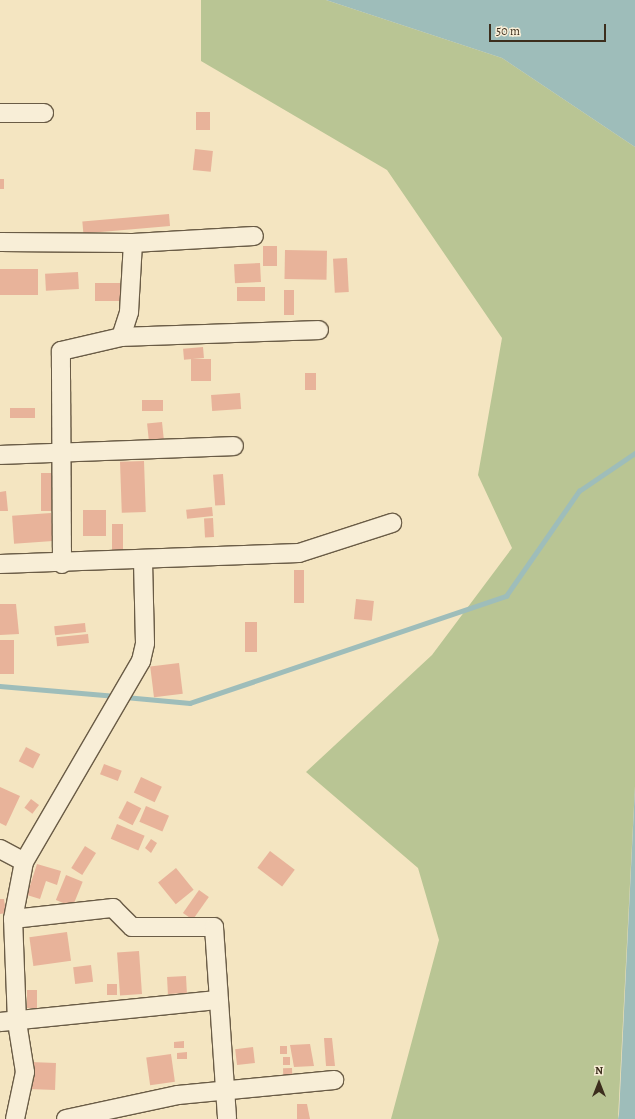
<!DOCTYPE html>
<html>
<head>
<meta charset="utf-8">
<style>
  body { margin:0 }
  #map { position:relative; width:635px; height:1119px; overflow:hidden; background:#f4e5c1; font-family:Alegreya,serif }
  div>[style] { position:absolute }
  .green>* { inset:0; background:#b9c594 }
  .water>* { inset:0; background:#9ebdba }
  .stream>* { height:4.5px; margin:-2.25px; padding:0 2.25px; transform-origin:2.25px; border-radius:2.25px; background:#9ebdba }
  .building>* { inset:0; background:#e8b39a; transform-origin:0 0 }
  .roads { filter:drop-shadow(1px 0 #6a5c46) drop-shadow(-1px 0 #6a5c46) drop-shadow(0 1px #6a5c46) drop-shadow(0 -1px #6a5c46) }
  .minor>* { height:18px; margin:-9px; padding:0 9px; transform-origin:9px; border-radius:9px; background:#f8eed7 }
  span { translate:-50% -50%; white-space:nowrap; text-align:center; line-height:1.15; -webkit-text-stroke:4px #f8eed7; paint-order:stroke }
  .north { position:absolute; left:579px; top:1063px; width:40px; height:40px; -webkit-text-stroke:3px #f8eed7; paint-order:stroke; rotate:0deg; font-size:11px; font-weight:700; line-height:16px; text-align:center; color:#3c2e1d }
  .north::after { content:''; display:block; margin:auto; width:14px; height:18px; background:#3c2e1d; clip-path:polygon(50% 0,100% 100%,50% 72%,0 100%) }
  .scale { position:absolute; left:489px; top:24px; width:117px; height:18px; box-sizing:border-box; border:2px solid #3c2e1d; border-top:0; padding-left:5px; font-size:12px; line-height:14px; white-space:nowrap; color:#3c2e1d; -webkit-text-stroke:3px #f8eed7; paint-order:stroke }
</style>
</head>
<body>
<div id="map">
  <div class="green">
    <div style="clip-path:polygon(201px 0,326px 0,502px 58px,635px 147px,635px 786px,618px 1119px,391px 1119px,439px 940px,418px 868px,306px 772px,432px 655px,512px 548px,478px 475px,502px 338px,387px 170px,201px 61px)"></div>
  </div>
  <div class="water">
    <div style="clip-path:polygon(326px 0,635px 0,635px 147px,502px 58px)"></div>
    <div style="clip-path:polygon(635px 786px,635px 1119px,618px 1119px,619px 1114px)"></div>
  </div>
  <div class="stream">
    <div style="left:0;top:686px;width:116px;rotate:4.9deg"></div>
    <div style="left:125px;top:697px;width:65px;rotate:5.3deg"></div>
    <div style="left:190px;top:703px;width:334px;rotate:-18.7deg"></div>
    <div style="left:506px;top:596px;width:128px;rotate:-55.2deg"></div>
    <div style="left:579px;top:491px;width:68px;rotate:-34.2deg"></div>
  </div>
  <div class="building">
    <div style="left:196px;top:112px;width:14px;height:18px"></div>
    <div style="left:195px;top:149px;width:18px;height:21px;rotate:6deg"></div>
    <div style="left:0;top:179px;width:4px;height:10px"></div>
    <div style="left:169px;top:214px;width:12px;height:87px;rotate:85deg"></div>
    <div style="left:263px;top:246px;width:14px;height:20px"></div>
    <div style="left:285px;top:250px;width:42px;height:29px;rotate:1deg"></div>
    <div style="left:347px;top:258px;width:34px;height:14px;rotate:87deg"></div>
    <div style="left:260px;top:263px;width:19px;height:26px;rotate:87deg"></div>
    <div style="left:38px;top:269px;width:26px;height:38px;rotate:90deg"></div>
    <div style="left:78px;top:272px;width:17px;height:33px;rotate:87deg"></div>
    <div style="left:120px;top:283px;width:18px;height:25px;rotate:90deg"></div>
    <div style="left:265px;top:287px;width:14px;height:28px;rotate:90deg"></div>
    <div style="left:284px;top:290px;width:10px;height:25px"></div>
    <div style="left:203px;top:347px;width:11px;height:20px;rotate:85deg"></div>
    <div style="left:191px;top:359px;width:20px;height:22px"></div>
    <div style="left:305px;top:373px;width:11px;height:17px"></div>
    <div style="left:240px;top:393px;width:16px;height:29px;rotate:86deg"></div>
    <div style="left:142px;top:400px;width:21px;height:11px"></div>
    <div style="left:10px;top:408px;width:25px;height:10px"></div>
    <div style="left:162px;top:422px;width:18px;height:15px;rotate:84deg"></div>
    <div style="left:144px;top:461px;width:51px;height:24px;rotate:88deg"></div>
    <div style="left:41px;top:473px;width:11px;height:38px"></div>
    <div style="left:223px;top:474px;width:31px;height:10px;rotate:86deg"></div>
    <div style="clip-path:polygon(6px 491px,8px 511px,0 511px,0 492px)"></div>
    <div style="left:212px;top:507px;width:9px;height:26px;rotate:84deg"></div>
    <div style="left:83px;top:510px;width:23px;height:26px"></div>
    <div style="left:51px;top:513px;width:28px;height:39px;rotate:86deg"></div>
    <div style="left:213px;top:518px;width:19px;height:9px;rotate:87deg"></div>
    <div style="left:112px;top:524px;width:11px;height:35px"></div>
    <div style="left:294px;top:570px;width:10px;height:33px"></div>
    <div style="left:356px;top:599px;width:18px;height:20px;rotate:6deg"></div>
    <div style="clip-path:polygon(0 604px,16px 604px,19px 634px,0 635px)"></div>
    <div style="left:245px;top:622px;width:12px;height:30px"></div>
    <div style="left:85px;top:623px;width:9px;height:31px;rotate:84deg"></div>
    <div style="left:88px;top:634px;width:9px;height:32px;rotate:84deg"></div>
    <div style="left:0;top:640px;width:14px;height:34px"></div>
    <div style="left:179px;top:663px;width:31px;height:29px;rotate:83deg"></div>
    <div style="left:26px;top:747px;width:16px;height:16px;rotate:27deg"></div>
    <div style="left:104px;top:764px;width:19px;height:11px;rotate:21deg"></div>
    <div style="left:141px;top:777px;width:23px;height:17px;rotate:25deg"></div>
    <div style="clip-path:polygon(0 787px,20px 796px,6px 826px,0 823px)"></div>
    <div style="left:31px;top:799px;width:10px;height:11px;rotate:37deg"></div>
    <div style="left:127px;top:801px;width:16px;height:19px;rotate:27deg"></div>
    <div style="left:146px;top:806px;width:25px;height:17px;rotate:23deg"></div>
    <div style="left:117px;top:824px;width:30px;height:16px;rotate:23deg"></div>
    <div style="clip-path:polygon(151px 839px,157px 843px,151px 853px,145px 848px)"></div>
    <div style="left:85px;top:846px;width:13px;height:26px;rotate:32deg"></div>
    <div style="left:270px;top:851px;width:31px;height:21px;rotate:37deg"></div>
    <div style="clip-path:polygon(37px 864px,61px 871px,57px 885px,46px 881px,40px 899px,27px 895px)"></div>
    <div style="left:176px;top:868px;width:28px;height:23px;rotate:51deg"></div>
    <div style="left:66px;top:875px;width:18px;height:27px;rotate:22deg"></div>
    <div style="left:199px;top:890px;width:12px;height:28px;rotate:35deg"></div>
    <div style="clip-path:polygon(0 899px,4px 899px,6px 913px,0 914px)"></div>
    <div style="left:67px;top:932px;width:29px;height:38px;rotate:82deg"></div>
    <div style="left:139px;top:951px;width:43px;height:22px;rotate:86deg"></div>
    <div style="left:91px;top:965px;width:17px;height:18px;rotate:83deg"></div>
    <div style="left:186px;top:976px;width:17px;height:19px;rotate:87deg"></div>
    <div style="left:107px;top:984px;width:10px;height:11px"></div>
    <div style="left:27px;top:990px;width:10px;height:18px"></div>
    <div style="clip-path:polygon(324px 1038px,332px 1038px,335px 1066px,326px 1066px)"></div>
    <div style="clip-path:polygon(184px 1041px,184px 1048px,174px 1048px,174px 1042px)"></div>
    <div style="clip-path:polygon(310px 1044px,314px 1066px,294px 1067px,290px 1045px)"></div>
    <div style="left:280px;top:1046px;width:7px;height:8px"></div>
    <div style="left:253px;top:1047px;width:16px;height:18px;rotate:83deg"></div>
    <div style="clip-path:polygon(187px 1052px,187px 1059px,177px 1059px,177px 1053px)"></div>
    <div style="left:171px;top:1054px;width:28px;height:25px;rotate:82deg"></div>
    <div style="left:283px;top:1057px;width:7px;height:8px"></div>
    <div style="left:30px;top:1062px;width:26px;height:27px;rotate:2deg"></div>
    <div style="left:292px;top:1068px;width:23px;height:9px;rotate:88deg"></div>
    <div style="clip-path:polygon(297px 1104px,307px 1104px,310px 1119px,297px 1119px)"></div>
  </div>
  <div class="roads">
    <div class="minor">
      <div style="left:0;top:113px;width:44px"></div>
      <div style="left:0;top:242px;width:133px;rotate:0.4deg"></div>
      <div style="left:133px;top:243px;width:121px;rotate:-3.3deg"></div>
      <div style="left:121px;top:337px;width:198px;rotate:-2deg"></div>
      <div style="left:0;top:455px;width:234px;rotate:-2.2deg"></div>
      <div style="left:0;top:564px;width:299px;rotate:-2.1deg"></div>
      <div style="left:299px;top:553px;width:98px;rotate:-17.9deg"></div>
      <div style="left:62px;top:564px;width:213px;rotate:-90.3deg"></div>
      <div style="left:61px;top:351px;width:62px;rotate:-13.1deg"></div>
      <div style="left:121px;top:337px;width:26px;rotate:-72deg"></div>
      <div style="left:129px;top:312px;width:69px;rotate:-86.7deg"></div>
      <div style="left:0;top:849px;width:27px;rotate:28deg"></div>
      <div style="left:13px;top:919px;width:101px;rotate:-6.3deg"></div>
      <div style="left:113px;top:908px;width:27px;rotate:45deg"></div>
      <div style="left:132px;top:927px;width:82px"></div>
      <div style="left:214px;top:927px;width:192px;rotate:86.1deg"></div>
      <div style="left:0;top:1022px;width:219px;rotate:-5.8deg"></div>
      <div style="left:15px;top:1119px;width:48px;rotate:-78deg"></div>
      <div style="left:25px;top:1072px;width:51px;rotate:-99.1deg"></div>
      <div style="left:17px;top:1022px;width:103px;rotate:-92.2deg"></div>
      <div style="left:13px;top:919px;width:58px;rotate:-79.1deg"></div>
      <div style="left:24px;top:862px;width:233px;rotate:-59.8deg"></div>
      <div style="left:141px;top:661px;width:18px;rotate:-77deg"></div>
      <div style="left:145px;top:643px;width:84px;rotate:-91.4deg"></div>
      <div style="left:66px;top:1119px;width:115px;rotate:-12.1deg"></div>
      <div style="left:178px;top:1095px;width:157px;rotate:-5.5deg"></div>
    </div>
  </div>
  <div class="north">N</div>
  <div class="scale">50 m</div>
</div>
</body>
</html>
